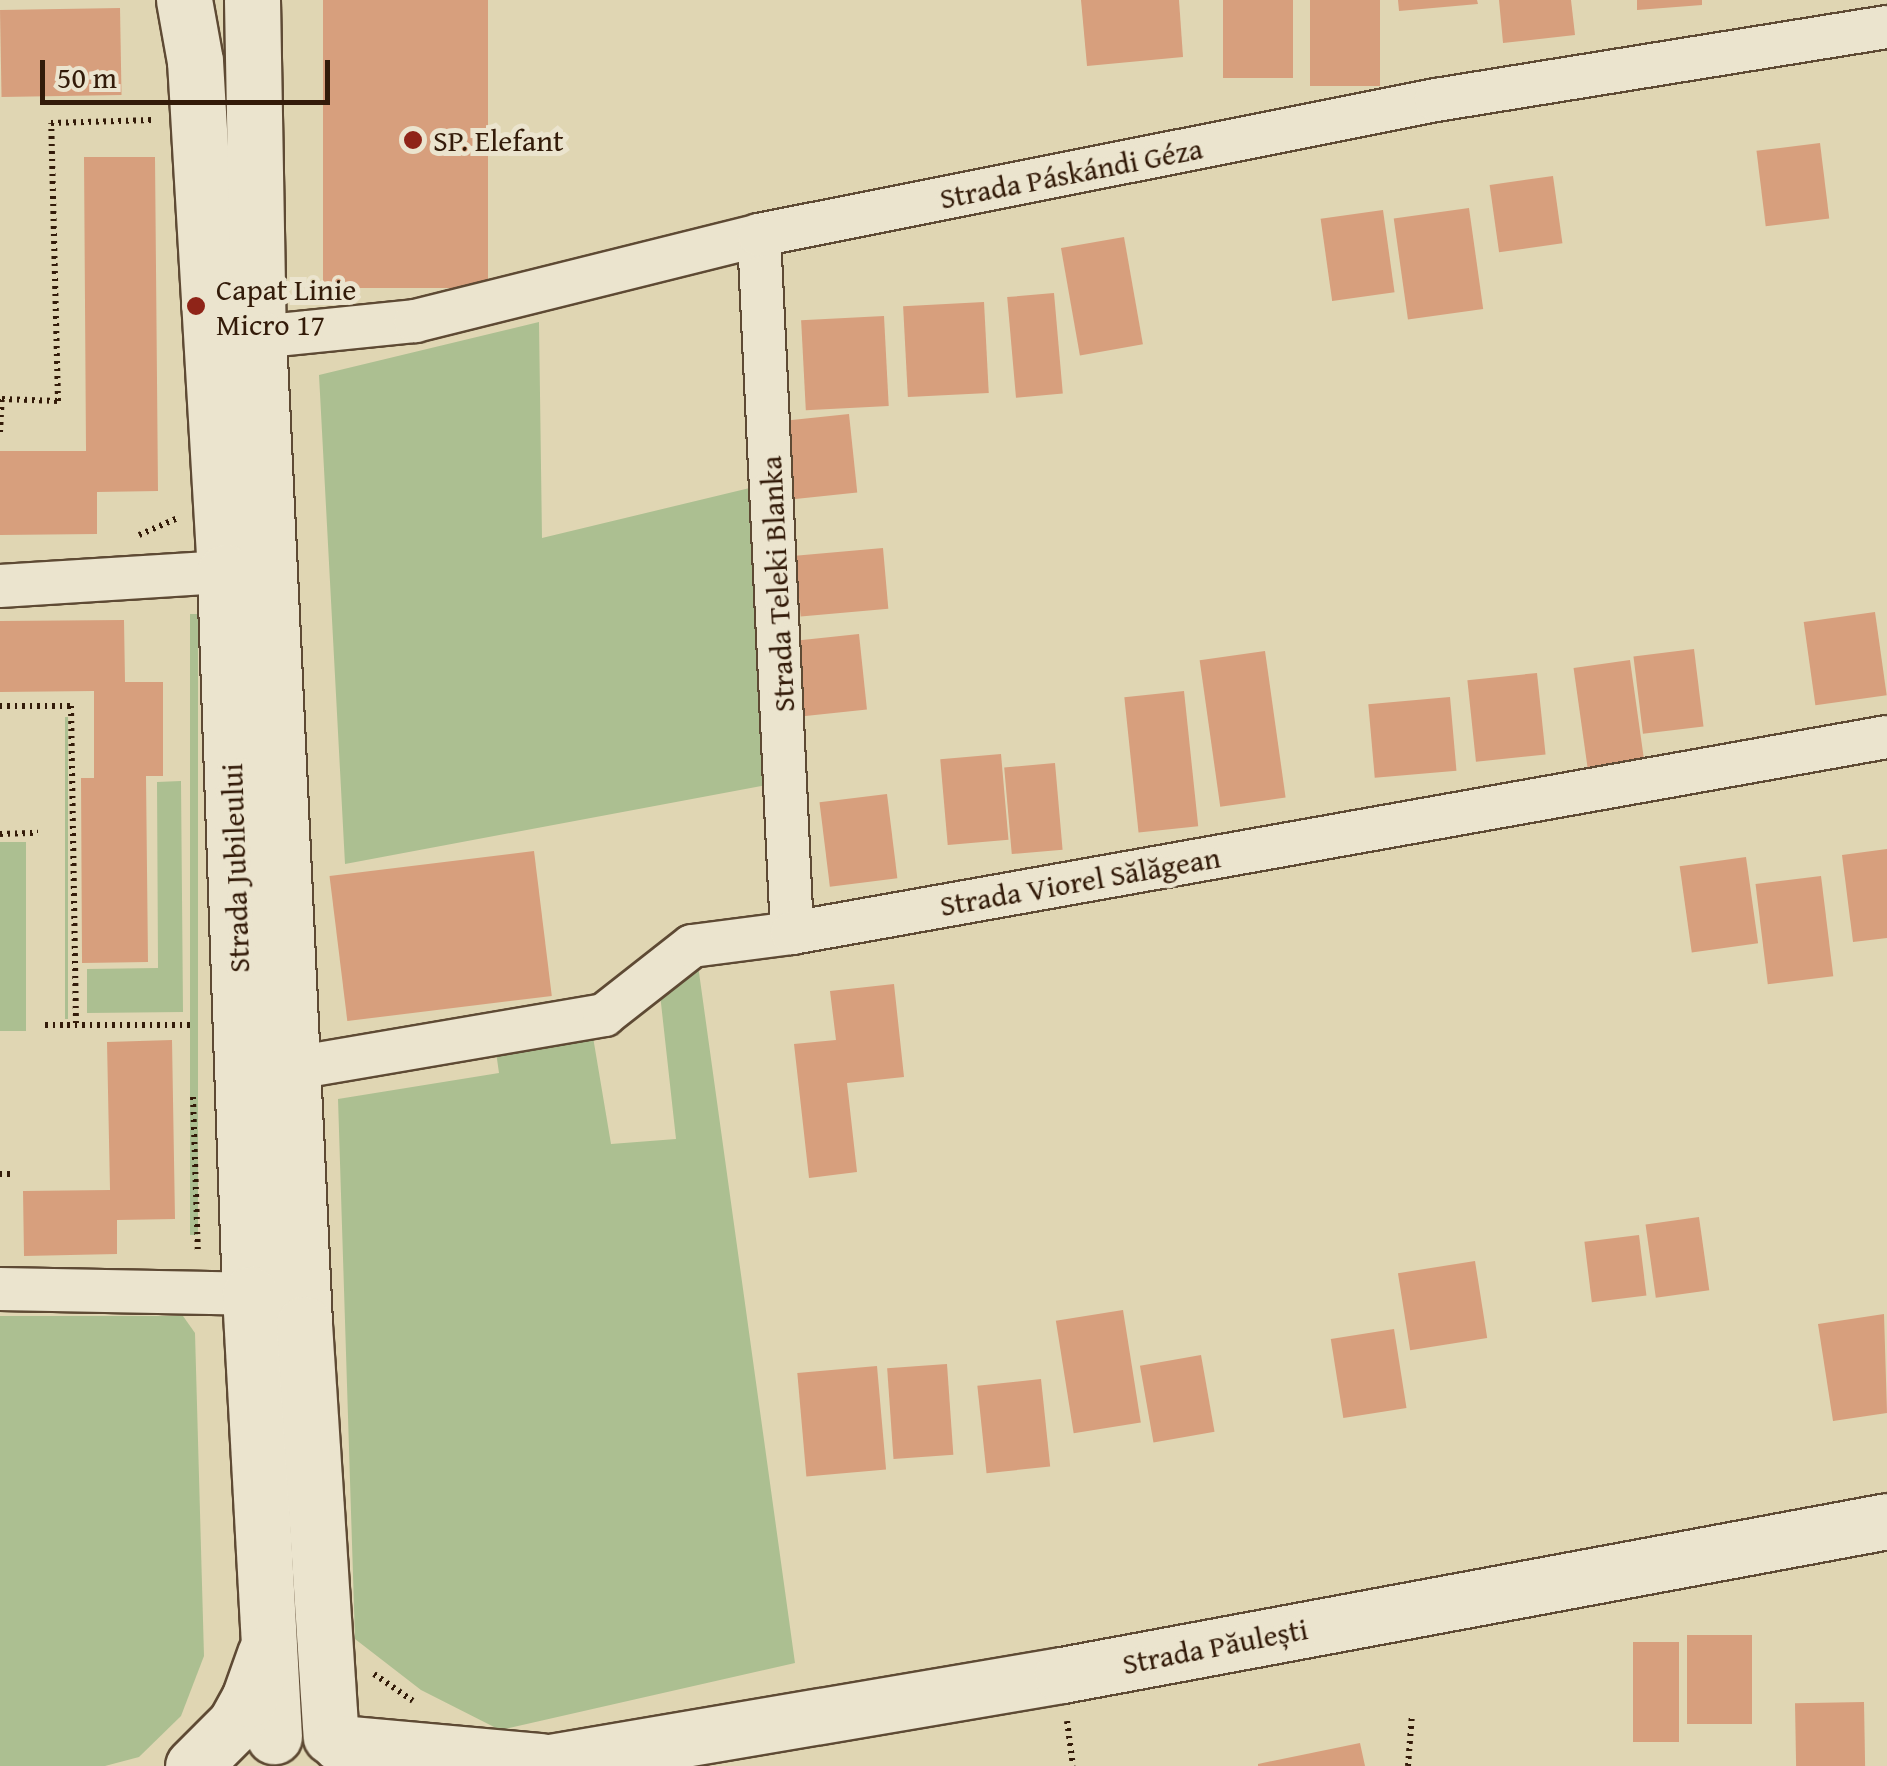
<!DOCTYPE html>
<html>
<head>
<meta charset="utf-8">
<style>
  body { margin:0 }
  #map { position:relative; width:1887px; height:1766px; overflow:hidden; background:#e0d6b3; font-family:"Gentium Book Plus",serif }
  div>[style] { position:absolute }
  .green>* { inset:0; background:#acbf91; transform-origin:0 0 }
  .building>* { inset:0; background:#d79f7d; transform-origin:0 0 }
  .path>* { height:6px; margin-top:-3px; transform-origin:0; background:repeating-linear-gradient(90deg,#331b09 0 2.5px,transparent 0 7.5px) }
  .roads { filter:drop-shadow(2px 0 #5e4a34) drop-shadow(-2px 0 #5e4a34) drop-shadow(0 2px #5e4a34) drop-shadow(0 -2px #5e4a34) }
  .street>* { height:42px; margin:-21px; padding:0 21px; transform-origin:21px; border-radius:21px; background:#ebe4ce }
  .secondary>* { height:55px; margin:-27.5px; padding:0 27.5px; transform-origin:27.5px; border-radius:27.5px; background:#ebe4ce }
  .dots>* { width:28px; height:28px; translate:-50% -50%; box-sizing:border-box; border:5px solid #ebe4ce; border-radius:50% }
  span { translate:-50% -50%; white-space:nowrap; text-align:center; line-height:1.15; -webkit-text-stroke:10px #ebe4ce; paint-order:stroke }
  .poi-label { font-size:30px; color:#331b09 }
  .left { translate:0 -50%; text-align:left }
  .street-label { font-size:30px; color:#331b09 }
  .scale { position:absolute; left:40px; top:60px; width:290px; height:45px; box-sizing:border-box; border:5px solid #331b09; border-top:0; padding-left:12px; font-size:30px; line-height:35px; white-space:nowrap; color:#331b09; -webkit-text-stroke:8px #ebe4ce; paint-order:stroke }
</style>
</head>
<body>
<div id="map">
  <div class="green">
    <div style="clip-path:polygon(539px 322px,542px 538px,758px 486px,772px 784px,345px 864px,319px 375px)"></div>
    <div style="left:190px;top:614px;width:8px;height:621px"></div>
    <div style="left:65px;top:717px;width:3px;height:302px"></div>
    <div style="clip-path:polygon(181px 781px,183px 1012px,87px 1013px,87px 969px,158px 968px,157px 782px)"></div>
    <div style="left:0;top:842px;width:26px;height:189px"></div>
    <div style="clip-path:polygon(697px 958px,795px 1663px,500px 1730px,421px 1690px,355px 1639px,338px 1099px,499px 1073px,495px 1045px,592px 1031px,611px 1144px,676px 1139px,659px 985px)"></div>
    <div style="clip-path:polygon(0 1316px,183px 1316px,195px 1333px,204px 1656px,181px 1716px,139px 1757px,105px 1766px,0 1766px)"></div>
  </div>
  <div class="building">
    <div style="left:323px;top:0;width:165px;height:288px"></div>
    <div style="clip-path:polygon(1081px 0,1179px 0,1183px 57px,1087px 66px)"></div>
    <div style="left:1223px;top:0;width:70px;height:78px"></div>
    <div style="left:1310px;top:0;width:70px;height:86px"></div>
    <div style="clip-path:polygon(1398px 0,1477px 0,1478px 4px,1399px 11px)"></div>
    <div style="clip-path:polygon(1499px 0,1571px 0,1575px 35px,1503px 43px)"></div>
    <div style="clip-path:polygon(1637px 0,1702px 0,1702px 5px,1637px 10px)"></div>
    <div style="left:120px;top:8px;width:87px;height:120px;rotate:89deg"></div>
    <div style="left:1820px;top:143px;width:76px;height:64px;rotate:83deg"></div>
    <div style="clip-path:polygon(84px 157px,155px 157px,158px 491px,97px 492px,97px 534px,0 535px,0 451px,86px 451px)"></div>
    <div style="left:1553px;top:176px;width:68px;height:64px;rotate:82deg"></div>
    <div style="left:1469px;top:208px;width:102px;height:76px;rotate:82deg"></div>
    <div style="left:1383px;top:210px;width:83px;height:63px;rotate:82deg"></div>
    <div style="left:1124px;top:237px;width:109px;height:64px;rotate:80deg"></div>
    <div style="left:1054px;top:293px;width:101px;height:47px;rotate:85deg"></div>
    <div style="left:984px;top:302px;width:91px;height:81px;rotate:87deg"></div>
    <div style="left:884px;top:316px;width:90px;height:83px;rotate:87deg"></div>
    <div style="left:849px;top:414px;width:79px;height:79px;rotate:84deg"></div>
    <div style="left:883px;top:548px;width:61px;height:88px;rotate:85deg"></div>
    <div style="left:1875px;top:612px;width:84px;height:72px;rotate:82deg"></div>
    <div style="clip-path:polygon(124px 620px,125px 682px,163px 682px,163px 776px,146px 776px,148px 962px,82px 963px,81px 778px,94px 778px,94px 691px,0 692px,0 621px)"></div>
    <div style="left:859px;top:634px;width:76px;height:69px;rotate:84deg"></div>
    <div style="left:1694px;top:649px;width:78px;height:61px;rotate:83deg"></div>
    <div style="left:1265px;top:651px;width:148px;height:66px;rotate:82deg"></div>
    <div style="left:1630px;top:660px;width:105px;height:57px;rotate:82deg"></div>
    <div style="left:1537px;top:673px;width:82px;height:70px;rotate:84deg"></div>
    <div style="left:1184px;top:691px;width:136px;height:60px;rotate:84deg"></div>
    <div style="left:1450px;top:697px;width:74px;height:82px;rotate:85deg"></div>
    <div style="left:1001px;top:754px;width:86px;height:61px;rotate:85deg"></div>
    <div style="left:1055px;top:763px;width:87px;height:51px;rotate:85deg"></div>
    <div style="left:887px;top:794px;width:85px;height:68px;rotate:83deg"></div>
    <div style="clip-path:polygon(1887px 849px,1887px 938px,1853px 942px,1842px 855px)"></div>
    <div style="left:534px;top:851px;width:146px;height:206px;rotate:83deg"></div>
    <div style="left:1746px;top:857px;width:87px;height:67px;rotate:82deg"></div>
    <div style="left:1821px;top:876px;width:101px;height:66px;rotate:83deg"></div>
    <div style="clip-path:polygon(894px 984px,904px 1077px,847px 1083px,857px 1172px,809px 1178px,794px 1044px,836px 1040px,830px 991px)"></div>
    <div style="clip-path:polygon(172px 1040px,175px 1219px,117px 1220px,117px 1254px,24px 1256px,23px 1191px,110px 1190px,107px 1042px)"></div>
    <div style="left:1699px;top:1217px;width:74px;height:54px;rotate:82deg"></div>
    <div style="left:1639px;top:1235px;width:61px;height:55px;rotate:83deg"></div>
    <div style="left:1475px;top:1261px;width:78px;height:78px;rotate:81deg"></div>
    <div style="left:1123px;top:1310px;width:114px;height:68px;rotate:81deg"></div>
    <div style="clip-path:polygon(1884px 1314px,1887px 1413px,1833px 1421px,1818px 1324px)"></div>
    <div style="left:1394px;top:1329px;width:80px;height:64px;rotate:81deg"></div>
    <div style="left:1201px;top:1355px;width:78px;height:62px;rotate:80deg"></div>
    <div style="left:947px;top:1364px;width:91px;height:60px;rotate:86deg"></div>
    <div style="left:877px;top:1366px;width:104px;height:80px;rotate:85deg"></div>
    <div style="left:1041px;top:1379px;width:88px;height:64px;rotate:84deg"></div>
    <div style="left:1687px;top:1635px;width:65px;height:89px"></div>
    <div style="left:1633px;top:1642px;width:46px;height:100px"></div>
    <div style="left:1864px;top:1702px;width:64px;height:69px;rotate:89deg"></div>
    <div style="clip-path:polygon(1360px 1743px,1365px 1766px,1258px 1766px,1258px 1764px)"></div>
  </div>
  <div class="path">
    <div style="left:0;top:432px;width:33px;rotate:-87deg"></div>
    <div style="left:2px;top:399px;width:56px;rotate:2deg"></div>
    <div style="left:58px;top:401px;width:278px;rotate:-91.4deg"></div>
    <div style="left:51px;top:123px;width:101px;rotate:-1.7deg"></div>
    <div style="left:139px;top:535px;width:43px;rotate:-23.6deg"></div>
    <div style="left:0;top:706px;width:71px"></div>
    <div style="left:71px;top:706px;width:319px;rotate:89.1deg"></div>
    <div style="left:0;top:834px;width:38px;rotate:-2deg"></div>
    <div style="left:45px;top:1025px;width:146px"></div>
    <div style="left:193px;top:1097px;width:157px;rotate:88.2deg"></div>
    <div style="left:0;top:1174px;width:10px"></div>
    <div style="left:374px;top:1674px;width:47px;rotate:34.7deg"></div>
    <div style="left:1067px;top:1721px;width:45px;rotate:82.4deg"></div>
    <div style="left:1408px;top:1766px;width:52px;rotate:-85.6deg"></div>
  </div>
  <div class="roads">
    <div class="street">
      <div style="left:759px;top:235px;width:699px;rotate:87.29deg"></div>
      <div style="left:258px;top:337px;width:158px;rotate:-5.8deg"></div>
      <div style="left:415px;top:321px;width:355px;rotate:-14deg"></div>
      <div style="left:759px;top:235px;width:690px;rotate:-11.28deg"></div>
      <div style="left:1436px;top:100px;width:457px;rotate:-9.2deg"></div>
      <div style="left:0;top:586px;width:225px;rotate:-3.6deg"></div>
      <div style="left:225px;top:572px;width:29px;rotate:18deg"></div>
      <div style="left:295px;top:1068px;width:314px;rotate:-9.7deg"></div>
      <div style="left:604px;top:1015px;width:112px;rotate:-38.1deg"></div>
      <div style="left:692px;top:946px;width:101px;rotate:-7.4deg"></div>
      <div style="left:792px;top:933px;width:1112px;rotate:-10.15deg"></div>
      <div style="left:0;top:1289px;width:250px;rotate:1.1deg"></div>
      <div style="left:250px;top:1294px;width:30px;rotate:28deg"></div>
    </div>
    <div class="secondary">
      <div style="left:184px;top:0;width:62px;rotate:79.8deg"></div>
      <div style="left:195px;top:61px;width:512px;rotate:86.64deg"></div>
      <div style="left:225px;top:572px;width:722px;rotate:88.02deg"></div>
      <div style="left:250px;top:1294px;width:443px;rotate:86.9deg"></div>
      <div style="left:252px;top:0;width:337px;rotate:89deg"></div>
      <div style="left:258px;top:337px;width:988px;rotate:87.33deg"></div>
      <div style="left:304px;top:1324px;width:413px;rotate:86.3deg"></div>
      <div style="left:339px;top:1743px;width:203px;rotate:5.1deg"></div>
      <div style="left:193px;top:1766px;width:59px;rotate:-45deg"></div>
      <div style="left:235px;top:1724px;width:29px;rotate:-61deg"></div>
      <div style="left:249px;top:1699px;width:48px;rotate:-70.4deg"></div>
      <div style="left:526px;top:1766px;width:544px;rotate:-9.64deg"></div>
      <div style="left:1062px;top:1675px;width:839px;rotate:-10.57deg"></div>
    </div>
  </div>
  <div class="dots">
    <div style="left:413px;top:140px;background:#8f2418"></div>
    <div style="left:196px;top:306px;background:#8f2418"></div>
  </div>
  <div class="poi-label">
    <span class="left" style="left:433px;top:140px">SP. Elefant</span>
    <span class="left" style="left:216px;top:306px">Capat Linie<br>Micro 17</span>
  </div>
  <div class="street-label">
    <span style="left:1071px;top:173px;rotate:-11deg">Strada Páskándi Géza</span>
    <span style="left:777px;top:584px;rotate:-93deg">Strada Teleki Blanka</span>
    <span style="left:235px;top:868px;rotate:-92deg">Strada Jubileului</span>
    <span style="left:1080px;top:881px;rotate:-10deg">Strada Viorel Sălăgean</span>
    <span style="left:1215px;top:1646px;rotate:-11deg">Strada Păulești</span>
  </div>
  <div class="scale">50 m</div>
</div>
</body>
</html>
